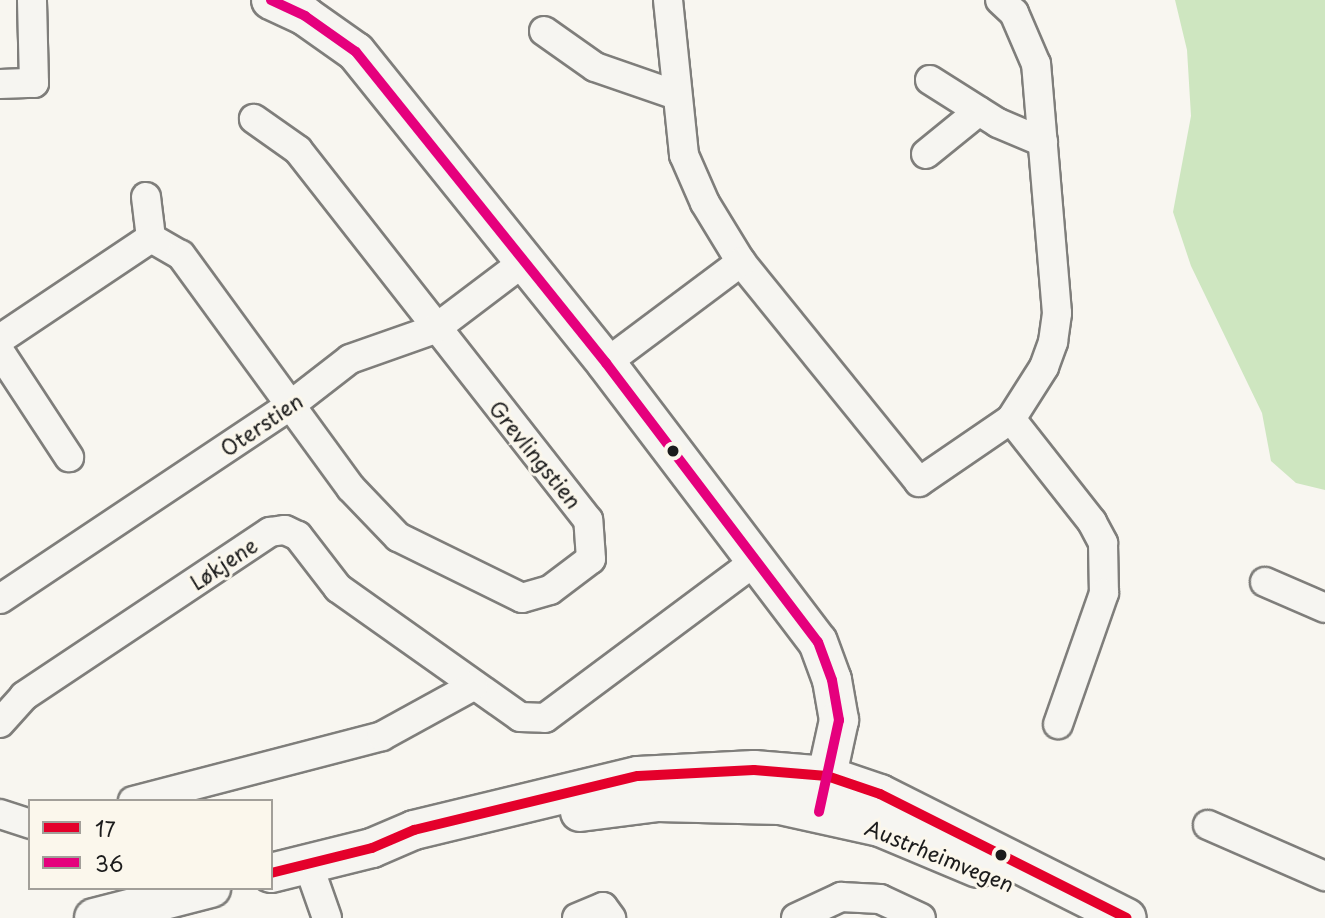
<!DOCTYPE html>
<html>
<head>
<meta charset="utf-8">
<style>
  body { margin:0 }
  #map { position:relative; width:1325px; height:918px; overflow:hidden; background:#f8f6f0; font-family:"Playpen Sans",sans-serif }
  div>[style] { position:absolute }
  .green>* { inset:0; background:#cee6c0 }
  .roads { filter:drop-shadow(2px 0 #7f7e7b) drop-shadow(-2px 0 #7f7e7b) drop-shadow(0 2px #7f7e7b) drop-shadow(0 -2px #7f7e7b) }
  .street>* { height:28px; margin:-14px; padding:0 14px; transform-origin:14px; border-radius:14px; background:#f6f5f1 }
  .secondary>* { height:38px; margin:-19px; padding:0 19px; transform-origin:19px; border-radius:19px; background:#f6f5f1 }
  .bus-1>* { height:10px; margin:-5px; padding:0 5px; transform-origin:5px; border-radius:5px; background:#e4002b }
  .bus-2>* { height:10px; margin:-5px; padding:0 5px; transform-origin:5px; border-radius:5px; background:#e5007d }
  .dots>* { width:19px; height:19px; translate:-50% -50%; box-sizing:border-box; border:4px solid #fbf7ec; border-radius:50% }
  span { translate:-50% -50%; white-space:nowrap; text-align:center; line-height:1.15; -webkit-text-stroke:6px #fbf7ec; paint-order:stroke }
  .street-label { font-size:21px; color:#1c1c1c }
  .legend { position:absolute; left:28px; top:799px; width:245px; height:91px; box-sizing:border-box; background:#fbf7ec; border:2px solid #a29f99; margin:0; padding:9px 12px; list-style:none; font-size:21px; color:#1c1c1c }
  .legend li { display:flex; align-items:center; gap:14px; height:35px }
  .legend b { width:35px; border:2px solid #a29f99 }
</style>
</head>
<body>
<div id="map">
  <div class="green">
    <div style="clip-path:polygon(1175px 0,1325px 0,1325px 490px,1296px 483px,1271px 461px,1262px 413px,1191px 266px,1173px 212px,1191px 116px,1187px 50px)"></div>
  </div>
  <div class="roads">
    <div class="street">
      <div style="left:668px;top:0;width:156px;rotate:84.1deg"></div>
      <div style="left:684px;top:155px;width:52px;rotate:66.4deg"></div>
      <div style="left:705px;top:203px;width:69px;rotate:58.6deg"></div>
      <div style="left:741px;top:262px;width:283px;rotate:51deg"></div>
      <div style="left:919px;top:482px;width:112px;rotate:-34.4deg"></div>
      <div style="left:1011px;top:419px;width:62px;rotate:-57.6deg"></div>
      <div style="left:1044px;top:367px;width:27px;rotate:-70deg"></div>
      <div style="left:1053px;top:342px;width:29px;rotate:-82deg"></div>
      <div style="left:1057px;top:313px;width:250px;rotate:-94.8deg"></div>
      <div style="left:1036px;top:64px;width:56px;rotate:-113.3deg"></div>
      <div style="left:1014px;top:13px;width:19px;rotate:-137deg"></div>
      <div style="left:544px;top:31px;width:62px;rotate:35.2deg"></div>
      <div style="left:595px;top:67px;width:86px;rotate:19.1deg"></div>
      <div style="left:930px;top:80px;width:80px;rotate:32.3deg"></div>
      <div style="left:998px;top:123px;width:49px;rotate:22.9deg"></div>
      <div style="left:0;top:84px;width:34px;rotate:-2deg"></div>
      <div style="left:34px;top:83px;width:83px;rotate:-91.4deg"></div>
      <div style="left:926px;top:154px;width:68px;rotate:-39.1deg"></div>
      <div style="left:146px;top:197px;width:41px;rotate:83deg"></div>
      <div style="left:0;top:339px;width:182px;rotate:-33.8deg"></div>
      <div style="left:151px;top:238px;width:34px;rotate:30deg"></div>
      <div style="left:181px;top:255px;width:288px;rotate:53.9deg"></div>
      <div style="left:351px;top:488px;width:68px;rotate:46.2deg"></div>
      <div style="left:398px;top:537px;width:138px;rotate:26.2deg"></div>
      <div style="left:522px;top:598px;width:29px;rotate:-16deg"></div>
      <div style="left:550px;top:590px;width:51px;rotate:-37.1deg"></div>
      <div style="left:591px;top:559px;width:39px;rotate:-94deg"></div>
      <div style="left:588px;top:520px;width:470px;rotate:-128.1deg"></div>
      <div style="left:298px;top:150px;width:54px;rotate:-144.8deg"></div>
      <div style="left:0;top:352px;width:126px;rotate:56.7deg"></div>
      <div style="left:606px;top:363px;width:169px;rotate:-36.8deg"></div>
      <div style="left:1011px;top:419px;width:131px;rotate:51.8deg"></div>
      <div style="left:1092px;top:522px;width:24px;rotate:62deg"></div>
      <div style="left:1103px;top:543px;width:50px;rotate:88.9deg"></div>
      <div style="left:1104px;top:593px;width:139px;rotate:109.3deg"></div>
      <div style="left:1265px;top:582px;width:65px;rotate:23.4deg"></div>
      <div style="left:0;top:599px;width:351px;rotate:-33.7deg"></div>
      <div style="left:292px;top:404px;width:73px;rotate:-37.8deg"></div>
      <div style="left:350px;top:359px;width:90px;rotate:-19.4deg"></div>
      <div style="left:435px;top:329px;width:113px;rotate:-37.1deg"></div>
      <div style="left:0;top:723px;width:36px;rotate:-48deg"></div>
      <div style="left:24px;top:696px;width:296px;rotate:-33.7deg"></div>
      <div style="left:270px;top:532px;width:15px;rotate:-8deg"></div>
      <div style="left:285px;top:530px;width:14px;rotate:25deg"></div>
      <div style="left:298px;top:536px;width:66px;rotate:52.4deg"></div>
      <div style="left:338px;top:588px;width:223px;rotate:35.3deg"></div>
      <div style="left:520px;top:717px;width:25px;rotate:2deg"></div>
      <div style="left:545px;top:718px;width:266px;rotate:-36.7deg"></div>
      <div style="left:133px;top:801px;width:257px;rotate:-14.6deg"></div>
      <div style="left:382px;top:736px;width:104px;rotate:-28.8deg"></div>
      <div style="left:0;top:814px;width:32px;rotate:18deg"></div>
      <div style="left:1208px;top:825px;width:128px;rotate:23.6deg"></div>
      <div style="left:308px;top:864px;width:57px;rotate:70.6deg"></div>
      <div style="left:577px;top:918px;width:28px;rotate:-23deg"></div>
      <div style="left:603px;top:907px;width:14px;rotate:54deg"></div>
      <div style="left:796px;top:918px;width:50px;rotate:-25deg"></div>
      <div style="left:841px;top:897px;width:39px;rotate:3deg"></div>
      <div style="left:880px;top:899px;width:45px;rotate:24.9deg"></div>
    </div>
    <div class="secondary">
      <div style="left:271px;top:0;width:38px;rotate:25deg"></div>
      <div style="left:305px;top:16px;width:62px;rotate:35.2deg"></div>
      <div style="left:356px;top:52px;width:399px;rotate:51.2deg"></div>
      <div style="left:606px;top:363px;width:350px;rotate:52.8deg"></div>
      <div style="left:818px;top:642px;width:40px;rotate:69.8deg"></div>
      <div style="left:832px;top:680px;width:41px;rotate:80.1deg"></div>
      <div style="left:839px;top:720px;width:94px;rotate:102.3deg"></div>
      <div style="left:580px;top:812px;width:79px;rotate:-7.3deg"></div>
      <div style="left:658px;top:802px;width:122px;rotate:1.4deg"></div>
      <div style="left:780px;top:805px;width:102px;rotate:12.4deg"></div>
      <div style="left:880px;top:827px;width:106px;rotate:22.7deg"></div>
      <div style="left:271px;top:873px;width:104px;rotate:-13.9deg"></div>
      <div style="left:372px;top:848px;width:46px;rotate:-23.2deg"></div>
      <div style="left:414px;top:830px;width:230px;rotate:-13.6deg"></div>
      <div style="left:638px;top:776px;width:116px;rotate:-3deg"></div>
      <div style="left:754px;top:770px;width:73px;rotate:4.7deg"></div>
      <div style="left:827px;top:776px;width:56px;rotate:18.8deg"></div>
      <div style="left:880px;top:794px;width:276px;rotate:26.7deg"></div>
      <div style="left:94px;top:918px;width:121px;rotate:-14.4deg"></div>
    </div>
  </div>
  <div class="bus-1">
    <div style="left:271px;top:873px;width:104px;rotate:-13.9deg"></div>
    <div style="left:372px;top:848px;width:46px;rotate:-23.2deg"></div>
    <div style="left:414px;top:830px;width:230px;rotate:-13.6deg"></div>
    <div style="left:638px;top:776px;width:116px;rotate:-3deg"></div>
    <div style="left:754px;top:770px;width:73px;rotate:4.7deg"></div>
    <div style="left:827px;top:776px;width:56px;rotate:18.8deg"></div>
    <div style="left:880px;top:794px;width:276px;rotate:26.7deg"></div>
  </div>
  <div class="bus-2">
    <div style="left:271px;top:0;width:38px;rotate:25deg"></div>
    <div style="left:305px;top:16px;width:62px;rotate:35.2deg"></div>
    <div style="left:356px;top:52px;width:399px;rotate:51.2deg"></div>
    <div style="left:606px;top:363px;width:350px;rotate:52.8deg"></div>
    <div style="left:818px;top:642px;width:40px;rotate:69.8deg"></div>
    <div style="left:832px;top:680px;width:41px;rotate:80.1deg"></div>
    <div style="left:839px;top:720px;width:94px;rotate:102.3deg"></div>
  </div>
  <div class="dots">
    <div style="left:673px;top:451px;background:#1c1c1c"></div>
    <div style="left:1001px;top:855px;background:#1c1c1c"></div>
  </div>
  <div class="street-label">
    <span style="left:261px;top:424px;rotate:-34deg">Oterstien</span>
    <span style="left:536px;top:454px;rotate:51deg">Grevlingstien</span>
    <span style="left:223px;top:563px;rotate:-34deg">Løkjene</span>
    <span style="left:940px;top:855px;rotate:22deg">Austrheimvegen</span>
  </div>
  <ul class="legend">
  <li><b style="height:9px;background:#e4002b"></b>17</li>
  <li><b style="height:9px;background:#e5007d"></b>36</li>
  </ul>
</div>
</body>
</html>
